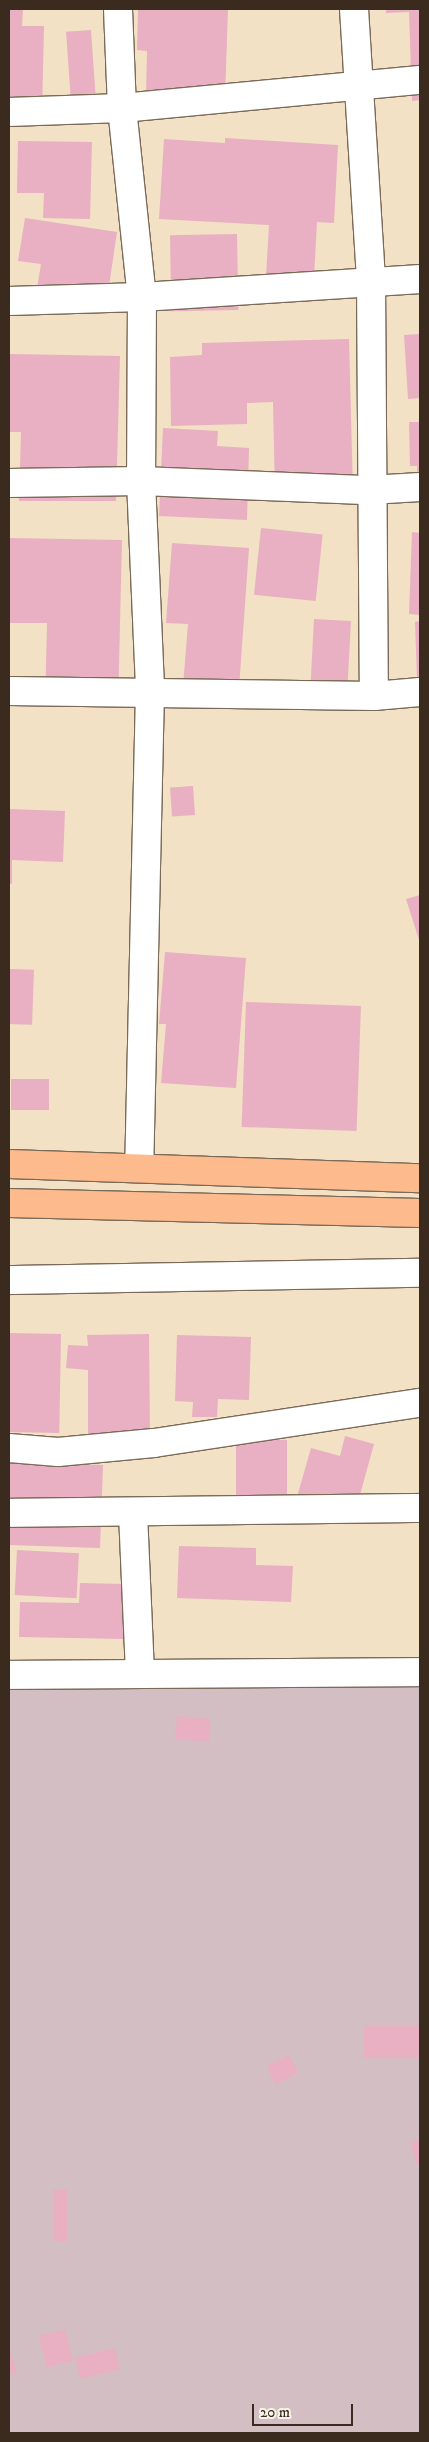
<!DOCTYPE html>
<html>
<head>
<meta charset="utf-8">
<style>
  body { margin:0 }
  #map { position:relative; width:429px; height:2442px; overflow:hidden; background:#f2e1c4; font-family:"IM FELL DW Pica",serif }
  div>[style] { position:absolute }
  .industrial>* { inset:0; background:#d2bec3; transform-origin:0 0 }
  .building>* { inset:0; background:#e8b0c2; transform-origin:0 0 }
  .roads { filter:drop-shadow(1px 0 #7b6a58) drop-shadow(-1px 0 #7b6a58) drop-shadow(0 1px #7b6a58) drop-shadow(0 -1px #7b6a58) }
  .minor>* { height:28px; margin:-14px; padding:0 14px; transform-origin:14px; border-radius:14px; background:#fff }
  .primary>* { height:28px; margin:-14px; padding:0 14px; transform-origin:14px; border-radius:14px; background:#fcba8d }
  span { translate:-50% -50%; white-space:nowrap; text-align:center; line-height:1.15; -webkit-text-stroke:5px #f7f3e8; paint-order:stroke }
  .frame { position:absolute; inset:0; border:10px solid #3b2a1e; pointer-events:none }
  .scale { position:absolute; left:252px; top:2404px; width:101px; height:22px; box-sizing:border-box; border:2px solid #3b2a1e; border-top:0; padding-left:6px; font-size:15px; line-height:18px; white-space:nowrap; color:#3b2a1e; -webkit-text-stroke:4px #f7f3e8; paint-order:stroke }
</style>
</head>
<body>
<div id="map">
  <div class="industrial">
    <div style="left:420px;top:1673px;width:760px;height:411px;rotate:90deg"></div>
  </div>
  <div class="building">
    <div style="clip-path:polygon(9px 9px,23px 9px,22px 26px,44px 26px,42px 114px,9px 114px)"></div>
    <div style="clip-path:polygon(138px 9px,228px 9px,225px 98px,146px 97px,147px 51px,137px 50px)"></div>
    <div style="clip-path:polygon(386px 9px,420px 9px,420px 100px,412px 101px,409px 12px,386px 13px)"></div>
    <div style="left:91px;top:30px;width:67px;height:25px;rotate:86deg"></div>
    <div style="clip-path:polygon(225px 138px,338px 145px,334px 223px,317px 222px,313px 296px,265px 293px,269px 225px,159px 219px,164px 139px,225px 143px)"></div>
    <div style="clip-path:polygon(18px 141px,92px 142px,90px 219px,43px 218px,44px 193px,17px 193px)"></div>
    <div style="clip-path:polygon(25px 218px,117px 232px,108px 293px,34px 306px,41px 264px,18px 261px)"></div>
    <div style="left:237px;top:234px;width:76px;height:67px;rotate:89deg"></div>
    <div style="clip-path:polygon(420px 334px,420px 398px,408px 399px,404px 335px)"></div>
    <div style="clip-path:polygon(349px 339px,353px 492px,275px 494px,273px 402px,247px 403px,247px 424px,171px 426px,170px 357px,202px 355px,202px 343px)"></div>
    <div style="clip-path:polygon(9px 354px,120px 356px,116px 501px,19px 501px,21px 432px,9px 432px)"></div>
    <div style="clip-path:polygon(409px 422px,420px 422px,420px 500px,418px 501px,417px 466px,410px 466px)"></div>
    <div style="clip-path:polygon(163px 428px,218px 431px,217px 446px,249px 448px,247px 520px,159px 516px)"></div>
    <div style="left:261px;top:528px;width:62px;height:67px;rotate:6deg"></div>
    <div style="clip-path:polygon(412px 532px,420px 533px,420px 615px,409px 614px)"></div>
    <div style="clip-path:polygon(9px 538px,122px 540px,118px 707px,45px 705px,47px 623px,9px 623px)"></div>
    <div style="clip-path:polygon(172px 543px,249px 548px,238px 702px,182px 698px,188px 624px,166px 623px)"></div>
    <div style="left:314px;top:619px;width:37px;height:63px;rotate:3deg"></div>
    <div style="clip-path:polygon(420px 621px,420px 708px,418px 708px,415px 622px)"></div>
    <div style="left:193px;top:786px;width:29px;height:23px;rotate:86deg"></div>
    <div style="clip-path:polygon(9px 809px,65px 811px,63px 862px,12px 860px,12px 884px,9px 883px)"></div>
    <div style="clip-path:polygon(420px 895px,420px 943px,406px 899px)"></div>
    <div style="clip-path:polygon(165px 952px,246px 958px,236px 1088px,161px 1083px,166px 1024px,159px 1024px)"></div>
    <div style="left:9px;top:969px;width:25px;height:55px;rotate:2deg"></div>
    <div style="left:246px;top:1002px;width:115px;height:125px;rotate:2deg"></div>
    <div style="left:11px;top:1079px;width:38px;height:31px"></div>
    <div style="left:9px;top:1333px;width:52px;height:99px;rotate:1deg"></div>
    <div style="clip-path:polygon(149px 1334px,150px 1436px,88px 1437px,88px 1370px,66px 1368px,68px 1345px,88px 1346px,87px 1335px)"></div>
    <div style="clip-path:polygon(177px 1335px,251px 1337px,249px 1400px,218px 1399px,217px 1417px,192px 1417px,193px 1402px,175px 1401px)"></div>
    <div style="clip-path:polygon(345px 1436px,374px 1444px,355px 1513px,297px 1497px,311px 1448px,340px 1456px)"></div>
    <div style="left:236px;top:1440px;width:51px;height:58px"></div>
    <div style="clip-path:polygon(9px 1452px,18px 1462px,103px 1465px,100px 1548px,9px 1545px)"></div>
    <div style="clip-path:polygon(179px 1546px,256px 1548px,256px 1565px,293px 1566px,291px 1602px,177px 1598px)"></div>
    <div style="left:17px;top:1550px;width:62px;height:45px;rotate:3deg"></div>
    <div style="clip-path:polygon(80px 1583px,128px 1584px,126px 1639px,19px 1637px,20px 1602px,79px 1603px)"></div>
    <div style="left:177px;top:1716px;width:34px;height:23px;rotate:5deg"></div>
    <div style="left:420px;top:2025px;width:33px;height:56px;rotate:90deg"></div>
    <div style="left:289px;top:2055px;width:20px;height:25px;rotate:63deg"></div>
    <div style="clip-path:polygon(420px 2140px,420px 2164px,417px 2165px,410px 2142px)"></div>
    <div style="left:53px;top:2189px;width:14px;height:52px"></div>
    <div style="left:65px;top:2329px;width:33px;height:27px;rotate:76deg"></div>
    <div style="left:115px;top:2348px;width:22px;height:41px;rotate:77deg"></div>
    <div style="clip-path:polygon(9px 2349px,17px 2372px,9px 2375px)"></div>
  </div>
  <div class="roads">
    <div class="minor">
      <div style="left:118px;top:9px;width:99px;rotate:87.7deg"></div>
      <div style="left:122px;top:108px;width:190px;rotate:84deg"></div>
      <div style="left:142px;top:297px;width:184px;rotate:90.3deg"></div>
      <div style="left:141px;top:481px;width:210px;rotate:87.5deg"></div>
      <div style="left:150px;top:691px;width:475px;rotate:91.3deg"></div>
      <div style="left:354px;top:9px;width:273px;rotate:86.4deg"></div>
      <div style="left:371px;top:281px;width:415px;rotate:89.6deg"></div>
      <div style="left:9px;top:112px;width:113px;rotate:-2deg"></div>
      <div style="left:122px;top:108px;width:299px;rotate:-5.4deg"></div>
      <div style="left:9px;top:301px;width:133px;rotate:-1.7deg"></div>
      <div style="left:142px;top:297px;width:279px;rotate:-3.7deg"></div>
      <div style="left:9px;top:483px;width:132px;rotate:-0.9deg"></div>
      <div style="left:141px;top:481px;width:229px;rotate:2.3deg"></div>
      <div style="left:370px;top:490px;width:50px;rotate:-3.4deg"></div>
      <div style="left:9px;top:691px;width:365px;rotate:0.8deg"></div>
      <div style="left:374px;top:696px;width:46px;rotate:-5deg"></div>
      <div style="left:9px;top:1280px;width:411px;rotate:-1deg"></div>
      <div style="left:9px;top:1448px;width:49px;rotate:4.7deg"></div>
      <div style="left:58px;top:1452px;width:96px;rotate:-5.4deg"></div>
      <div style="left:154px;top:1443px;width:269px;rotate:-8.6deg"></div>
      <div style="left:9px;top:1513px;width:411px;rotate:-0.7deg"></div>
      <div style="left:133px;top:1513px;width:161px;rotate:87.5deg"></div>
      <div style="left:9px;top:1675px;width:411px;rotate:-0.4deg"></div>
    </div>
    <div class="primary">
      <div style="left:9px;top:1164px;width:411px;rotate:2deg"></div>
      <div style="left:9px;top:1203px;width:411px;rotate:1.4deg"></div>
    </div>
  </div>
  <div class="frame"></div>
  <div class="scale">20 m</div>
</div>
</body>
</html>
